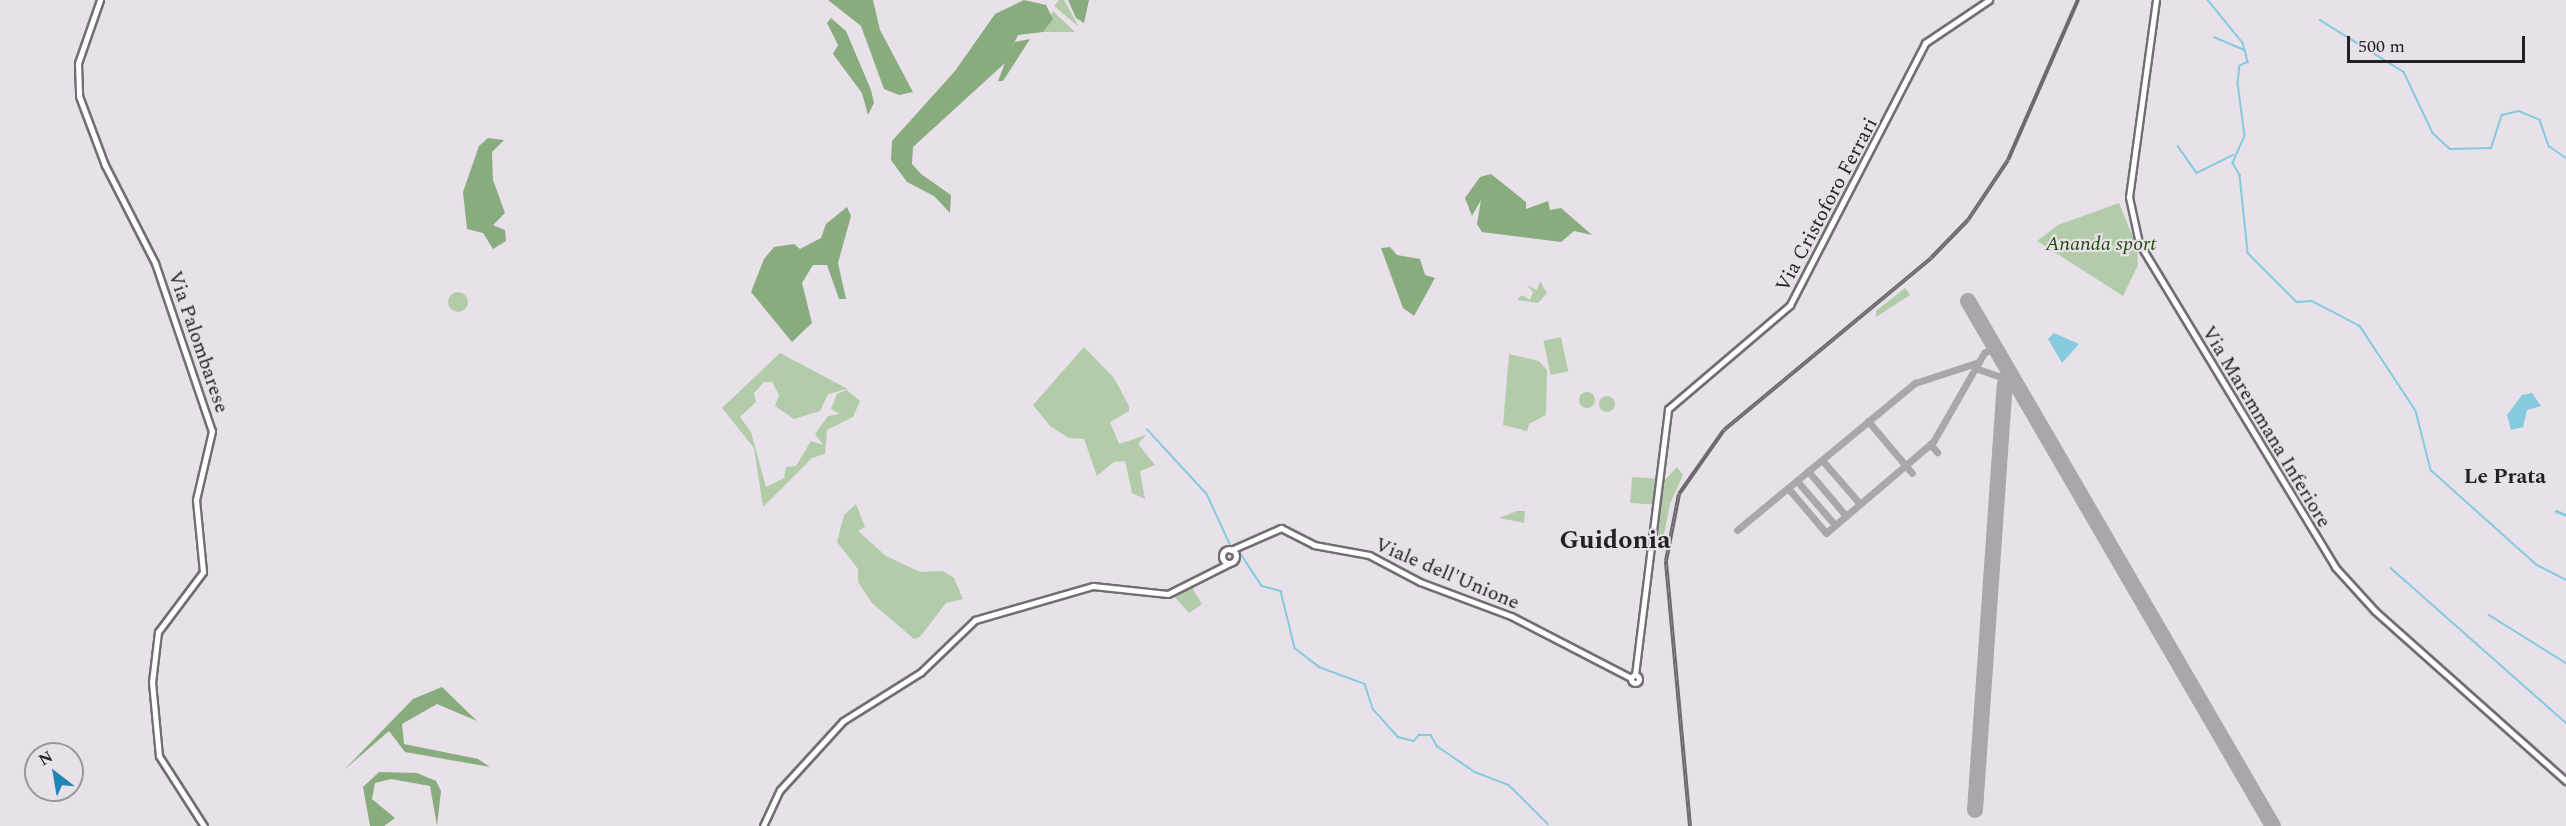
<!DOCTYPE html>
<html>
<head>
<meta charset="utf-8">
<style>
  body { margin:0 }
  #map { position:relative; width:2566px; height:826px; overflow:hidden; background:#e8e1ea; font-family:Spectral,serif }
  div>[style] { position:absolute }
  .green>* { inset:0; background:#b2ccaa; transform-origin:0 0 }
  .round { border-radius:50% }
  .forest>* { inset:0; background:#89ac7e }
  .water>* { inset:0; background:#85cadf }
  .stream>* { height:1.5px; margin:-0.75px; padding:0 0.75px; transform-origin:0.75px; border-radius:0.75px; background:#85cadf }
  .canal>* { height:3px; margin:-1.5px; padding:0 1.5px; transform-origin:1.5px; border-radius:1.5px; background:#85cadf }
  .taxiway>* { height:7px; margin:-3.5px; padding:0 3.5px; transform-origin:3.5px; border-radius:3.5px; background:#aba5ac }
  .runway>* { height:16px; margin:-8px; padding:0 8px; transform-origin:8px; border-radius:8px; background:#aba5ac }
  .roads { filter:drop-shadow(2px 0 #736d74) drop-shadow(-2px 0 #736d74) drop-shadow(0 2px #736d74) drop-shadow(0 -2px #736d74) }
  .secondary>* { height:5px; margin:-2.5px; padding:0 2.5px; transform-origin:2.5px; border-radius:2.5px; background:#fff }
  .secondary>.ring { margin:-2.5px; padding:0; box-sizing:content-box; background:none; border:5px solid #fff; border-radius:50% }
  .rail>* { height:4px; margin-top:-2px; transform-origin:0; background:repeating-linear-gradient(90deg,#e8e1ea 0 4.5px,#6e696f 0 9px); box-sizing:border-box; border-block:2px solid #6e696f }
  span { translate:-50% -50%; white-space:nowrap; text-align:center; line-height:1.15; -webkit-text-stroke:4.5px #e8e1ea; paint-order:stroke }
  .street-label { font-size:20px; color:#242124 }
  .park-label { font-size:20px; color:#1d4a08; font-style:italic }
  .neighbourhood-label { font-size:21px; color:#242124; font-weight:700 }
  .district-label { font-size:26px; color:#242124; font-weight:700 }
  .north { position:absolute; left:24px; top:742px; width:60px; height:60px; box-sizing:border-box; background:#e8e1ea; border:2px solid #9a949b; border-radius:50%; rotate:329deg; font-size:16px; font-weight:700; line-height:24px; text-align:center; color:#242124 }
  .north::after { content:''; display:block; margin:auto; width:21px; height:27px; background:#1d87af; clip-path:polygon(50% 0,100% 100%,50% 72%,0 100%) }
  .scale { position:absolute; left:2347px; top:36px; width:178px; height:27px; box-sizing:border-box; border:3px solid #242124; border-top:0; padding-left:8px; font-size:18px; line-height:21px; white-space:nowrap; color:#242124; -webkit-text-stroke:4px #e8e1ea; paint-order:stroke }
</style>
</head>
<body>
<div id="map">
  <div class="green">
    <div style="clip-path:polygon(1059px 0,1064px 0,1079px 27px,1054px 6px)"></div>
    <div style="clip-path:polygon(1053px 11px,1055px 13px,1075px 32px,1043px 32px)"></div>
    <div style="clip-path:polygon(2119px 203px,2137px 247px,2138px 265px,2123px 296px,2037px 241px,2058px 225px)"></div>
    <div style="clip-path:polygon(1540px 281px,1547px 293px,1538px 303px,1517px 300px,1522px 295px,1530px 300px,1533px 292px,1527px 285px,1537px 290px)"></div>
    <div style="clip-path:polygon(1905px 288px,1910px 295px,1876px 317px,1876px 311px)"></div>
    <div class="round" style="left:448px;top:292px;width:20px;height:20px"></div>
    <div style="left:1561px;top:337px;width:35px;height:18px;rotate:78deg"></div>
    <div style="clip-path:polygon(1084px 347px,1114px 378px,1129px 406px,1129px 411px,1110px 422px,1119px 444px,1146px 435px,1138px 444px,1155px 465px,1140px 471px,1145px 499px,1132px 493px,1125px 461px,1114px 462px,1097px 476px,1084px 439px,1069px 438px,1050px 426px,1033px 405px)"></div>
    <div style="clip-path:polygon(780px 353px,848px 389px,828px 394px,820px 411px,794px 419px,775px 406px,779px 395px,772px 382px,764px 382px,754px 393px,756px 402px,740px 417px,751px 432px,766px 487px,784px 478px,786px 467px,796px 466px,811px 441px,823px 445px,815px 434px,828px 416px,840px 414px,831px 409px,837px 394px,847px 390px,860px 401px,853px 417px,827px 430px,825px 454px,812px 458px,763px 507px,754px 448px,722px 408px)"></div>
    <div style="clip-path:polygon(1509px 354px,1539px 361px,1547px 370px,1546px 415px,1529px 424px,1527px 431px,1503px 425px)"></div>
    <div class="round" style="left:1579px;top:392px;width:16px;height:16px"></div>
    <div class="round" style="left:1599px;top:396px;width:16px;height:16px"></div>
    <div style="clip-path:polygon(1677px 467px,1683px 475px,1670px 504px,1662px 545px,1656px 548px,1663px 482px)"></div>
    <div style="left:1632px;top:477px;width:26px;height:26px;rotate:4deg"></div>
    <div style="clip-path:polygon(856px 504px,865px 527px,858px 531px,886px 556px,920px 572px,943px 571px,954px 578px,963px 599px,946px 603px,920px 637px,914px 639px,872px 603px,858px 582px,858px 569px,837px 542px,844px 515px)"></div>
    <div style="clip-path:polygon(1525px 511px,1524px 523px,1499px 518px,1517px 511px)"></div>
    <div style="clip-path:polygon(1191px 586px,1202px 604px,1189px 613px,1172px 594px)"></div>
  </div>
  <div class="forest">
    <div style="clip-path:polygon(828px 0,873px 0,880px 30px,913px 92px,899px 95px,884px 89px,861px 26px)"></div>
    <div style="clip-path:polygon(1024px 0,1046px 5px,1053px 19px,1043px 32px,1018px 35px,1006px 61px,1015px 42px,1030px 39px,1003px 81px,998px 81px,1005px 63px,913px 147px,912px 164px,921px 174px,951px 195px,950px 213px,934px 196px,907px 182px,891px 160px,892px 141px,955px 71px,995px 14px)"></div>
    <div style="clip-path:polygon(1068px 0,1089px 0,1084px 23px,1076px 18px)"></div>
    <div style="clip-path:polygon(831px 18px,846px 31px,871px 90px,874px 103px,868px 115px,862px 93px,833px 54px,838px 45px,827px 23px)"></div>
    <div style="clip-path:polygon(488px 138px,504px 140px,492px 152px,493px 180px,505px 213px,493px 225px,505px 230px,506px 241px,493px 249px,483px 233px,467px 229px,463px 192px,479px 146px)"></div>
    <div style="clip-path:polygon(1491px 174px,1526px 202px,1526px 209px,1548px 201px,1550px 210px,1561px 208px,1592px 235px,1574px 231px,1561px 242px,1482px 232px,1477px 224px,1481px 200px,1472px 216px,1465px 198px,1480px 177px)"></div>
    <div style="clip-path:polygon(847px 207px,851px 216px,838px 263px,846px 299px,839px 299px,827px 265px,813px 265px,802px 283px,812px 323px,792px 342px,751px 292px,764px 259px,774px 247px,794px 244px,800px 249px,821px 238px,826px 224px)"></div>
    <div style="clip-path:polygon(1390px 247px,1397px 255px,1420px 259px,1425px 275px,1435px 278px,1414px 316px,1403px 308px,1381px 248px)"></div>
    <div style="clip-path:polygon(442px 687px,477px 721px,437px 704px,402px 724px,404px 744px,478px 759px,490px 767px,405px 752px,389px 731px,344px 770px,413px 699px)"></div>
    <div style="clip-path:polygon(379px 772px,417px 773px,436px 781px,441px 791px,437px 826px,430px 786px,391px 779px,375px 783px,372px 799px,395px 818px,384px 826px,370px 826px,363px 787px)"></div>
  </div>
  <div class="water">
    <div style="clip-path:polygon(2054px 333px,2079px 344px,2062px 363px,2048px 339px)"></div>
    <div style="clip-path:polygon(2532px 393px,2541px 406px,2527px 410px,2523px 427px,2511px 430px,2507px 415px,2522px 395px)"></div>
  </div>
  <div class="stream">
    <div style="left:2208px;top:0;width:55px;rotate:50.9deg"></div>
    <div style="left:2243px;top:43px;width:20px;rotate:75deg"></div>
    <div style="left:2248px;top:62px;width:9px;rotate:153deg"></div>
    <div style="left:2240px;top:66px;width:17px;rotate:97deg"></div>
    <div style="left:2238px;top:83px;width:53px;rotate:82.5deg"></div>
    <div style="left:2245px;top:136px;width:30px;rotate:114deg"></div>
    <div style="left:2233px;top:163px;width:14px;rotate:60deg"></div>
    <div style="left:2240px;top:175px;width:78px;rotate:84.1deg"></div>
    <div style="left:2248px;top:253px;width:69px;rotate:45deg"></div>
    <div style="left:2297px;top:302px;width:15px;rotate:-4deg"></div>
    <div style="left:2312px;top:301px;width:54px;rotate:27.5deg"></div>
    <div style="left:2360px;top:326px;width:102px;rotate:56.6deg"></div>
    <div style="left:2416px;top:411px;width:61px;rotate:75.7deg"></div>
    <div style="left:2431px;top:470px;width:142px;rotate:41.9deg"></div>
    <div style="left:2537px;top:565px;width:33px;rotate:27deg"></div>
    <div style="left:2320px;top:20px;width:99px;rotate:31.8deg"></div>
    <div style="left:2404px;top:72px;width:68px;rotate:64.6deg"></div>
    <div style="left:2433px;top:133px;width:23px;rotate:43deg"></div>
    <div style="left:2450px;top:149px;width:41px;rotate:-1.4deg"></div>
    <div style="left:2491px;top:148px;width:35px;rotate:-72deg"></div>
    <div style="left:2502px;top:115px;width:17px;rotate:-13deg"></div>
    <div style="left:2519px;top:111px;width:23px;rotate:23deg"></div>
    <div style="left:2540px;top:120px;width:28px;rotate:71deg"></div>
    <div style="left:2549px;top:146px;width:21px;rotate:35deg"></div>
    <div style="left:2214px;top:37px;width:34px;rotate:23deg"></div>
    <div style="left:2178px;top:146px;width:33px;rotate:55deg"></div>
    <div style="left:2197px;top:173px;width:40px;rotate:-26.6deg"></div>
    <div style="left:1147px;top:429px;width:88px;rotate:47.3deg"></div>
    <div style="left:1207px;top:494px;width:57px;rotate:65.2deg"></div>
    <div style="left:1239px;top:551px;width:42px;rotate:56.7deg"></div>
    <div style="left:1262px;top:586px;width:20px;rotate:15deg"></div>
    <div style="left:1281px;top:591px;width:59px;rotate:76.2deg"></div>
    <div style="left:1295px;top:648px;width:31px;rotate:38deg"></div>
    <div style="left:1319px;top:667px;width:49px;rotate:20.3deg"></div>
    <div style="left:1365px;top:684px;width:26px;rotate:72deg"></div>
    <div style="left:1373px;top:709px;width:38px;rotate:48deg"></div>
    <div style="left:1398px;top:737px;width:16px;rotate:14deg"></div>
    <div style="left:1414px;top:741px;width:8px;rotate:-50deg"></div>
    <div style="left:1419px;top:735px;width:12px"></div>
    <div style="left:1431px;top:735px;width:13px;rotate:61deg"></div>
    <div style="left:1437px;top:746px;width:46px;rotate:34.4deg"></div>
    <div style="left:1475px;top:772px;width:36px;rotate:21deg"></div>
    <div style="left:1509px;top:785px;width:55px;rotate:45deg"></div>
    <div style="left:2391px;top:568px;width:234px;rotate:41.5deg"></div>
    <div style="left:2489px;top:615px;width:91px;rotate:31.9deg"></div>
  </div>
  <div class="canal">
    <div style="left:2556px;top:511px;width:11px;rotate:22deg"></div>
  </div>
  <div class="taxiway">
    <div style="left:1975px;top:368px;width:28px;rotate:19deg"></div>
    <div style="left:2001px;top:377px;width:9px;rotate:63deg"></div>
    <div style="left:1868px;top:421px;width:68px;rotate:49.8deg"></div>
    <div style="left:1930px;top:444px;width:11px;rotate:49deg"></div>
    <div style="left:1822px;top:460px;width:58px;rotate:49.2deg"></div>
    <div style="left:1808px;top:471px;width:59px;rotate:49.8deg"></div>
    <div style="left:1797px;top:481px;width:58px;rotate:49.2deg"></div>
    <div style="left:1788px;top:488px;width:59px;rotate:49.8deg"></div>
    <div style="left:1826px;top:533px;width:140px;rotate:-40.4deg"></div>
    <div style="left:1933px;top:442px;width:103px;rotate:-60.2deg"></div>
    <div style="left:1984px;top:353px;width:13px;rotate:-29deg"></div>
    <div style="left:1737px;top:530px;width:231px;rotate:-39.6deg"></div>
    <div style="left:1915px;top:383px;width:67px;rotate:-18.2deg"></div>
  </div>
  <div class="runway">
    <div style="left:1968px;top:301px;width:607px;rotate:59.85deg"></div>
    <div style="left:1975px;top:810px;width:426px;rotate:-86deg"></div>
  </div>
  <div class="roads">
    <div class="secondary">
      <div style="left:100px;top:0;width:67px;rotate:109.2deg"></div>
      <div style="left:78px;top:63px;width:33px;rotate:88deg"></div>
      <div style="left:79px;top:96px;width:74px;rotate:69.4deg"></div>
      <div style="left:105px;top:165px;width:110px;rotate:63deg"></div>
      <div style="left:155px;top:263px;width:177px;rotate:71.3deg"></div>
      <div style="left:212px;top:431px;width:71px;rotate:103.1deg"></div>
      <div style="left:196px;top:500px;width:72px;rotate:84.4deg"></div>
      <div style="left:203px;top:572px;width:75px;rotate:126.9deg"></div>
      <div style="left:158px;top:632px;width:50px;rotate:96.8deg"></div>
      <div style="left:152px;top:682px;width:74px;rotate:84.6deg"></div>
      <div style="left:159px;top:756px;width:83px;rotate:57.3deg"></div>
      <div style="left:2156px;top:0;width:199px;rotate:97.8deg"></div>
      <div style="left:2129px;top:197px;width:47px;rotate:77.7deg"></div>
      <div style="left:2139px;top:243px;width:379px;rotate:58.8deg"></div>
      <div style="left:2335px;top:567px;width:59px;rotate:47.7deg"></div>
      <div style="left:2375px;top:611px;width:256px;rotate:41.7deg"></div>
      <div class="ring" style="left:1222px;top:549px;width:9px;height:9px"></div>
      <div style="left:1231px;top:550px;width:55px;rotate:-23.7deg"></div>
      <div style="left:1281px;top:528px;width:37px;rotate:27deg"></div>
      <div style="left:1314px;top:545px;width:56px;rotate:10.3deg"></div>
      <div style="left:1369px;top:555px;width:58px;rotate:27.9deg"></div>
      <div style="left:1420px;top:582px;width:97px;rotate:20.5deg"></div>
      <div style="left:1511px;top:616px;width:135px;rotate:27.3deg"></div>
      <div style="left:1635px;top:675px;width:268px;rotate:-82.9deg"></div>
      <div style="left:1668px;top:409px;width:160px;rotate:-40.4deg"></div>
      <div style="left:1790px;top:305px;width:295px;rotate:-62.7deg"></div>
      <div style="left:1925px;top:43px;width:77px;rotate:-33.9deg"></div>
      <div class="ring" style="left:1631px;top:675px;width:3px;height:3px"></div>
      <div style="left:763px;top:826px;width:40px;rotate:-65deg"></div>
      <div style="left:780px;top:790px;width:93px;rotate:-47.6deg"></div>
      <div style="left:843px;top:721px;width:92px;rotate:-32.1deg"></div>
      <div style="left:921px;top:672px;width:75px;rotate:-43.9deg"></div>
      <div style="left:975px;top:620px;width:123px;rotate:-16.1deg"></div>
      <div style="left:1093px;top:586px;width:75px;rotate:6.1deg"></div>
      <div style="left:1168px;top:594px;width:69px;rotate:-26.6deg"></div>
    </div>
  </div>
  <div class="rail">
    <div style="left:1690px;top:826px;width:266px;rotate:-95.2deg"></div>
    <div style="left:1666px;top:561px;width:68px;rotate:-79deg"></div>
    <div style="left:1679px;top:494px;width:78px;rotate:-54.9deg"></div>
    <div style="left:1724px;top:430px;width:269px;rotate:-39.7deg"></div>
    <div style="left:1931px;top:258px;width:53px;rotate:-45.8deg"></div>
    <div style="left:1968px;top:220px;width:72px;rotate:-56.3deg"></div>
    <div style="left:2008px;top:160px;width:175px;rotate:-66.4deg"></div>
  </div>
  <div class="street-label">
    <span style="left:1827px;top:205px;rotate:-62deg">Via Cristoforo Ferrari</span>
    <span style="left:198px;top:342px;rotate:71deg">Via Palombarese</span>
    <span style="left:2266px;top:427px;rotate:59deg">Via Maremmana Inferiore</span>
    <span style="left:1447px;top:574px;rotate:23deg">Viale dell'Unione</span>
  </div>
  <div class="park-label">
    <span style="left:2101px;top:244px">Ananda sport</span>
  </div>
  <div class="neighbourhood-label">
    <span style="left:2505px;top:477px">Le Prata</span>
  </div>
  <div class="district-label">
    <span style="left:1615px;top:541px">Guidonia</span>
  </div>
  <div class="north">N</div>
  <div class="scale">500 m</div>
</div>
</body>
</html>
